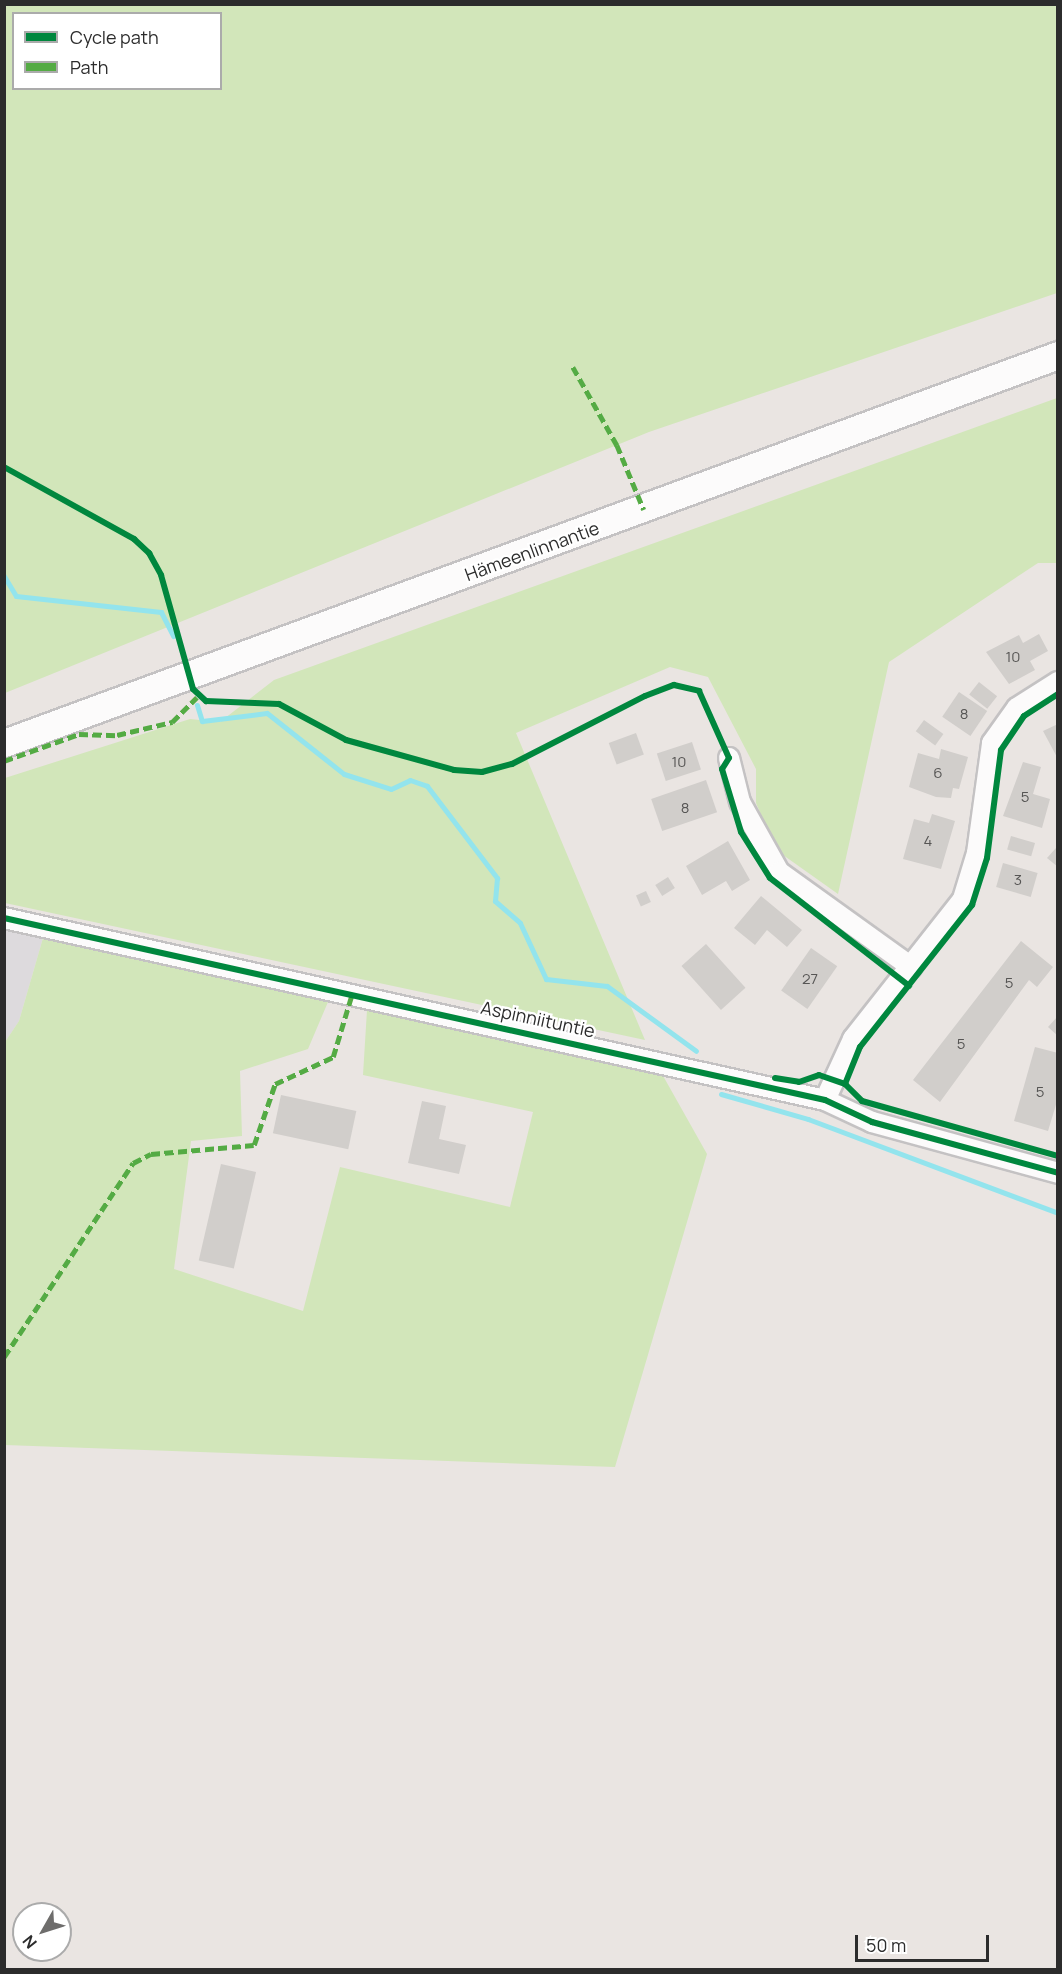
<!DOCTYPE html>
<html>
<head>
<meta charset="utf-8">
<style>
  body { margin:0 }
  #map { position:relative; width:1062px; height:1974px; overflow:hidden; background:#eae5e2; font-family:Manrope,sans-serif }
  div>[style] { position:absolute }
  .industrial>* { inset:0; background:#dddadd }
  .green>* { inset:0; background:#d2e6ba }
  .stream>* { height:5px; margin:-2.5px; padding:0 2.5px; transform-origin:2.5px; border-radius:2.5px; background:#93e4ed }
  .building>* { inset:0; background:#d1cecb; transform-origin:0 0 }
  .roads { filter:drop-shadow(2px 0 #c4c2c3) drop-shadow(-2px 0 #c4c2c3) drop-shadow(0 2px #c4c2c3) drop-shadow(0 -2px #c4c2c3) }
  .minor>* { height:20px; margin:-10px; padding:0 10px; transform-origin:10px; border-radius:10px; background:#fcfbfb }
  .secondary>* { height:27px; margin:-13.5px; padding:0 13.5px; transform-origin:13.5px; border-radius:13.5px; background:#fcfbfb }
  .quiet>* { height:4.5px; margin-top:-2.25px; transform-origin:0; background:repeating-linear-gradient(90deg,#54ab44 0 9px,transparent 0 13.5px) }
  .cycleway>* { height:6px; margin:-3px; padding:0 3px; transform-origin:3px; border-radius:3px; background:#00873e }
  span { translate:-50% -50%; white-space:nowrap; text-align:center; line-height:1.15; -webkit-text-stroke:4.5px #fff; paint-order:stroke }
  .number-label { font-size:15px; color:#565554 }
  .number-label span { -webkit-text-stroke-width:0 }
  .street-label { font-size:18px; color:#2c2c2c }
  .frame { position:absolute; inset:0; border:6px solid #2c2c2c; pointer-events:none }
  .legend { position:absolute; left:12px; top:12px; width:210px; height:78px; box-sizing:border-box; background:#fff; border:2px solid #ababab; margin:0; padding:8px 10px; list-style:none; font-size:18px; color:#2c2c2c }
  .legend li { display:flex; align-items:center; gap:12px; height:30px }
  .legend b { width:30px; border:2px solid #ababab }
  .north { position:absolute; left:12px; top:1902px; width:60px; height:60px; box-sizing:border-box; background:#fff; border:2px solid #ababab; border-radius:50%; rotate:231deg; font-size:16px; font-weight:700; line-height:24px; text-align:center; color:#2c2c2c }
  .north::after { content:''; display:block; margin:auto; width:21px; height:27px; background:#6e6d6c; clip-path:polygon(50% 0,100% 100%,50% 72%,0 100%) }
  .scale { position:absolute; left:855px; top:1935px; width:134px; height:27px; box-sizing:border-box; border:3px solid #2c2c2c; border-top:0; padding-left:8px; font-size:18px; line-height:21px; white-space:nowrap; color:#2c2c2c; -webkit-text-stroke:4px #fff; paint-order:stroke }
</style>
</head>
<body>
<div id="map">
  <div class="industrial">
    <div style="clip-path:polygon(5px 930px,43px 938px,19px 1021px,5px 1042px)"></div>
  </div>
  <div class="green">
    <div style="clip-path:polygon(evenodd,5px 4px,1057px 5px,1057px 293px,649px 432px,5px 693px,5px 4px,14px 14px,220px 14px,220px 88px,14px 88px,14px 14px)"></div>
    <div style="clip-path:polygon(1057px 398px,1057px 563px,1038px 563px,889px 662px,838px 894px,776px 850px,756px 803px,756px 769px,708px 677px,670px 667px,516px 733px,645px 1040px,5px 903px,5px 778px,190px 719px,220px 722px,274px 680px)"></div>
    <div style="clip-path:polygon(43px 938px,328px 1002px,308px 1049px,240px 1071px,242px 1136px,191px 1141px,174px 1269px,303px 1311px,340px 1167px,510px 1207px,533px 1112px,363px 1075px,367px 1010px,662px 1074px,707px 1154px,615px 1467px,5px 1445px,5px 1042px,19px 1021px)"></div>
  </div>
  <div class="stream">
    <div style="left:4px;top:576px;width:23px;rotate:59deg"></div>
    <div style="left:16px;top:596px;width:146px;rotate:6.3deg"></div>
    <div style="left:161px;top:612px;width:27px;rotate:63deg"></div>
    <div style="left:197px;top:705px;width:17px;rotate:73deg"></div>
    <div style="left:202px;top:721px;width:65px;rotate:-7deg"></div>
    <div style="left:267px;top:713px;width:98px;rotate:38.4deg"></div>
    <div style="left:344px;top:774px;width:49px;rotate:17.7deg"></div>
    <div style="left:391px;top:789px;width:21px;rotate:-25deg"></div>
    <div style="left:410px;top:780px;width:18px;rotate:19deg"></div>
    <div style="left:427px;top:786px;width:116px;rotate:52.7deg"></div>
    <div style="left:497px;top:878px;width:23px;rotate:95deg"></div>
    <div style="left:495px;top:901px;width:33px;rotate:41deg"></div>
    <div style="left:520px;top:923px;width:62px;rotate:65.1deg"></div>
    <div style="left:546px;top:979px;width:61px;rotate:6.5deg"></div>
    <div style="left:607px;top:986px;width:110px;rotate:36.1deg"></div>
    <div style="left:721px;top:1094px;width:91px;rotate:16deg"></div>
    <div style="left:808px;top:1119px;width:267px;rotate:20.6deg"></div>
  </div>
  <div class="building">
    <div style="clip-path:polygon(1039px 634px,1048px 651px,1030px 661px,1035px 670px,1009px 684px,986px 652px,1019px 635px,1023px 643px)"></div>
    <div style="left:979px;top:682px;width:23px;height:16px;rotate:38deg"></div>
    <div style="left:959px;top:692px;width:34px;height:30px;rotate:34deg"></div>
    <div style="left:924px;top:720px;width:24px;height:14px;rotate:36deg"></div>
    <div style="clip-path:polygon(1058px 724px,1058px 759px,1043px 731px)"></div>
    <div style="left:636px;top:733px;width:23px;height:29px;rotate:70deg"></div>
    <div style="left:692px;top:742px;width:29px;height:37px;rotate:72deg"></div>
    <div style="clip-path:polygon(941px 749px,968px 757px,959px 789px,953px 788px,951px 798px,936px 797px,909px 787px,918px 753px,939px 759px)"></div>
    <div style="clip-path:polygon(1023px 762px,1041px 767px,1033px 794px,1050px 799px,1042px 828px,1003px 816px)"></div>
    <div style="left:706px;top:780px;width:34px;height:58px;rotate:71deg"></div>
    <div style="clip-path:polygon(932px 814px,955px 821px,941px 869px,903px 859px,914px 819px,929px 823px)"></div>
    <div style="left:1011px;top:836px;width:25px;height:14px;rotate:16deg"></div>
    <div style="clip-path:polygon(728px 841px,750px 880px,732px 891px,726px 881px,702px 895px,686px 866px)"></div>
    <div style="clip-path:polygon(1056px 848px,1058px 850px,1058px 867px,1047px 858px)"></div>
    <div style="left:1003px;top:863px;width:36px;height:25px;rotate:16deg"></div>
    <div style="left:668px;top:877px;width:13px;height:15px;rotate:58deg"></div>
    <div style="left:646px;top:891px;width:12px;height:11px;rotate:66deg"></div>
    <div style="clip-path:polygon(761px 896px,802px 930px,787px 947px,767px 930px,755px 945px,734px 928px)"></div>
    <div style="clip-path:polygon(1021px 941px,1053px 967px,1037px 987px,1029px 980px,940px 1102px,913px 1080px)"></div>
    <div style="left:706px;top:944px;width:59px;height:33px;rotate:48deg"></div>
    <div style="left:811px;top:948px;width:32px;height:52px;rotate:35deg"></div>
    <div style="clip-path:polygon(1058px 1016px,1058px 1036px,1048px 1027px)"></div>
    <div style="clip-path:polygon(1035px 1047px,1058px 1053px,1058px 1098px,1048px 1131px,1014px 1121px)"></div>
    <div style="left:281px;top:1095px;width:77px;height:39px;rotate:12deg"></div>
    <div style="clip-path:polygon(422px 1101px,446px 1106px,439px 1139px,466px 1145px,459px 1174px,408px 1163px)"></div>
    <div style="left:221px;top:1164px;width:36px;height:99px;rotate:13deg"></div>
  </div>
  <div class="roads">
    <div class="minor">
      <div style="left:729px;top:758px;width:45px;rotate:76deg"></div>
      <div style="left:740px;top:802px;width:80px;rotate:60.9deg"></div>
      <div style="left:779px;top:872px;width:163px;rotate:35.7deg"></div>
      <div style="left:4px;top:918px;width:841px;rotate:12.5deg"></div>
      <div style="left:825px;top:1100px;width:52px;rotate:25.1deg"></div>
      <div style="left:872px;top:1122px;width:193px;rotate:15.3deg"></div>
      <div style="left:825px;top:1100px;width:67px;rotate:-65.3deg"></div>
      <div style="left:853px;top:1039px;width:178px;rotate:-51.8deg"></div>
      <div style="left:963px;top:899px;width:48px;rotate:-73.1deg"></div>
      <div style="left:977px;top:853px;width:111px;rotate:-82.2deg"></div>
      <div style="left:992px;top:743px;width:43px;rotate:-54.5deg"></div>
      <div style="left:1017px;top:708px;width:49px;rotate:-32.4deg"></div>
    </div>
    <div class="secondary">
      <div style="left:4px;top:743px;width:1123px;rotate:-20.21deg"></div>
    </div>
  </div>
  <div class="quiet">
    <div style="left:573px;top:367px;width:90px;rotate:60.6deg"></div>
    <div style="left:617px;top:445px;width:70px;rotate:67.4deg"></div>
    <div style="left:4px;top:761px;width:80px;rotate:-19.8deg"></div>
    <div style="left:79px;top:734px;width:38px;rotate:2deg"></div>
    <div style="left:117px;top:735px;width:57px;rotate:-13.3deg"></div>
    <div style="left:172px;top:722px;width:35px;rotate:-45deg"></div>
    <div style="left:4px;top:1357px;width:233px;rotate:-56.4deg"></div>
    <div style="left:133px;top:1163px;width:20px;rotate:-27deg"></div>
    <div style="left:151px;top:1154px;width:103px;rotate:-5deg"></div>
    <div style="left:254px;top:1145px;width:65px;rotate:-71deg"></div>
    <div style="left:275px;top:1084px;width:64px;rotate:-25deg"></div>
    <div style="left:333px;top:1057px;width:66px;rotate:-73.2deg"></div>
  </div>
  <div class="cycleway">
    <div style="left:4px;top:467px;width:149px;rotate:29deg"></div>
    <div style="left:134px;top:539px;width:21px;rotate:43deg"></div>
    <div style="left:149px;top:553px;width:25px;rotate:61deg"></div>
    <div style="left:161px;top:575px;width:118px;rotate:74.3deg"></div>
    <div style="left:193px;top:689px;width:18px;rotate:43deg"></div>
    <div style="left:206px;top:701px;width:73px;rotate:2.4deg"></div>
    <div style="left:279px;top:704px;width:76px;rotate:28.2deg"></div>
    <div style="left:346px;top:740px;width:112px;rotate:15.5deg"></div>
    <div style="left:454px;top:770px;width:28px;rotate:4deg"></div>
    <div style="left:482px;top:772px;width:31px;rotate:-15deg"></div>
    <div style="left:512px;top:764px;width:149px;rotate:-27.1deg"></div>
    <div style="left:645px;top:696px;width:31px;rotate:-21deg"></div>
    <div style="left:674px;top:685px;width:26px;rotate:13deg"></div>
    <div style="left:699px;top:691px;width:73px;rotate:65.9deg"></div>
    <div style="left:729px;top:758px;width:13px;rotate:122deg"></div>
    <div style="left:722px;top:769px;width:66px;rotate:73.2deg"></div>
    <div style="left:741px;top:832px;width:54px;rotate:57.8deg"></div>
    <div style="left:770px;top:878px;width:176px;rotate:37.8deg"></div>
    <div style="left:4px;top:918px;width:841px;rotate:12.5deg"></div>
    <div style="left:825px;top:1100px;width:52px;rotate:25.1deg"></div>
    <div style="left:872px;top:1122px;width:193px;rotate:15.3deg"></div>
    <div style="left:775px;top:1078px;width:24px;rotate:9deg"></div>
    <div style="left:799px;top:1082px;width:21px;rotate:-19deg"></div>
    <div style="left:819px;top:1075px;width:28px;rotate:19deg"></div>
    <div style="left:845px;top:1084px;width:24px;rotate:45deg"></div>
    <div style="left:862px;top:1101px;width:204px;rotate:15.7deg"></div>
    <div style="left:845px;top:1084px;width:40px;rotate:-68deg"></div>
    <div style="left:860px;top:1047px;width:181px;rotate:-51.7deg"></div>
    <div style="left:972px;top:905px;width:49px;rotate:-72.3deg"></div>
    <div style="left:987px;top:858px;width:109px;rotate:-82.6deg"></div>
    <div style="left:1001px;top:750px;width:41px;rotate:-55.9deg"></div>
    <div style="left:1024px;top:716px;width:40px;rotate:-32.9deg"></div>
  </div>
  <div class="number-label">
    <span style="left:1013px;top:657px">10</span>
    <span style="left:964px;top:714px">8</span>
    <span style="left:679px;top:762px">10</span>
    <span style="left:938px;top:773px">6</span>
    <span style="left:1025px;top:797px">5</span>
    <span style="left:685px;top:808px">8</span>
    <span style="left:928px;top:841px">4</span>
    <span style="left:1018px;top:880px">3</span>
    <span style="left:810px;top:979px">27</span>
    <span style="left:1009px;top:983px">5</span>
    <span style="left:961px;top:1044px">5</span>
    <span style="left:1040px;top:1092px">5</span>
  </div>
  <div class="street-label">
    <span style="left:532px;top:551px;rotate:-20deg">Hämeenlinnantie</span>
    <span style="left:538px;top:1019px;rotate:12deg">Aspinniituntie</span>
  </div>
  <div class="frame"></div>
  <ul class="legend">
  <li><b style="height:8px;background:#00873e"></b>Cycle path</li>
  <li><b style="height:8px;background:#54ab44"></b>Path</li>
  </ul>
  <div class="north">N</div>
  <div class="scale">50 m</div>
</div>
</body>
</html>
